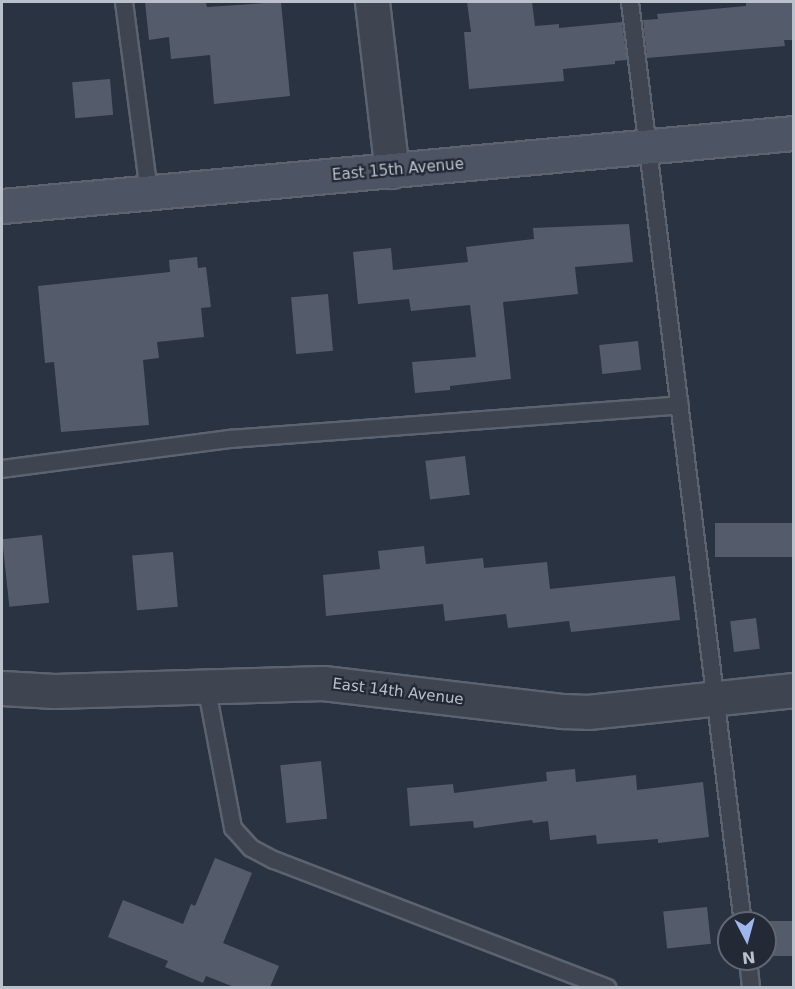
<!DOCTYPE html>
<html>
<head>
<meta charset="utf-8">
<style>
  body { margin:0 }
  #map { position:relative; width:795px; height:989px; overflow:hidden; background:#2a3341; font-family:"DejaVu Sans",sans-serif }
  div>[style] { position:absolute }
  .building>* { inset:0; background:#545c6b; transform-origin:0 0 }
  .roads { filter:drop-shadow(2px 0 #5c636e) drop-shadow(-2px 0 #5c636e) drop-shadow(0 2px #5c636e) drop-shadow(0 -2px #5c636e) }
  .service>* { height:16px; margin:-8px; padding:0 8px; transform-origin:8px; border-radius:8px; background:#3e4551 }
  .minor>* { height:33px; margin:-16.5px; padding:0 16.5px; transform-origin:16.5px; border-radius:16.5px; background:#3e4551 }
  .secondary>* { height:33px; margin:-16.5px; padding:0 16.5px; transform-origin:16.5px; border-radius:16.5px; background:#4d5463 }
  span { translate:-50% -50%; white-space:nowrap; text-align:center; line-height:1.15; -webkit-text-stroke:4.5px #232a36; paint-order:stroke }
  .street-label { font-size:15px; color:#bbc1cb }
  .frame { position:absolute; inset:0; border:3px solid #bbc1cb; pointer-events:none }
  .north { position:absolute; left:717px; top:911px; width:60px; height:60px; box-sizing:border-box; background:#232a36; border:2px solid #606672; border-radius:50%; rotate:174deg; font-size:16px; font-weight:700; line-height:24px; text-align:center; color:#bbc1cb }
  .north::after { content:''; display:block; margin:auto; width:21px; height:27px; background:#9eb8ee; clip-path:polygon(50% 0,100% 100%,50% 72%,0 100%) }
</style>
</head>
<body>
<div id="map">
  <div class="building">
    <div style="clip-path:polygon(145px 2px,206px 2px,207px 7px,281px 2px,290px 96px,214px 104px,210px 55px,171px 59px,169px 37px,149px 40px)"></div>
    <div style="clip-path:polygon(467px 2px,532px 2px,535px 26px,559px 24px,559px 28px,622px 22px,627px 60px,615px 61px,615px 64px,563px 69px,564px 81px,469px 89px,464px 32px,471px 32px)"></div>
    <div style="clip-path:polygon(746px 2px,794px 2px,794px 40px,784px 40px,785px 46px,647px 58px,643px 20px,658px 19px,657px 14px,746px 6px)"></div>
    <div style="left:110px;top:79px;width:36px;height:38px;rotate:85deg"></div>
    <div style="clip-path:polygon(629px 224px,633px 262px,575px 267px,578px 294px,503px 302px,511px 379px,450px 386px,450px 390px,415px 393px,412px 362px,476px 357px,470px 305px,411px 311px,409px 299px,358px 304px,353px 252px,391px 248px,393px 270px,468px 262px,466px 247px,534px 239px,533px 228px)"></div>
    <div style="clip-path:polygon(197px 257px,198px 268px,206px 267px,211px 307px,201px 308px,204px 337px,157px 342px,159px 358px,143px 360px,149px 425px,61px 432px,54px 362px,45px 363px,38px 286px,170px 272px,169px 260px)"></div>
    <div style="left:328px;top:294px;width:57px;height:37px;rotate:85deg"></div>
    <div style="left:638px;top:341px;width:29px;height:39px;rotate:84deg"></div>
    <div style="left:465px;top:456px;width:39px;height:40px;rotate:83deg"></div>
    <div style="left:794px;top:523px;width:34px;height:79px;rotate:90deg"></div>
    <div style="left:42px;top:535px;width:68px;height:40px;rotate:84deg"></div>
    <div style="clip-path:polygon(424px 546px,426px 564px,483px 558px,484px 568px,547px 562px,550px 589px,675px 576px,680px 620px,571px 632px,569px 621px,508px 628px,506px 614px,445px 621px,443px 604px,326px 616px,323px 575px,380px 569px,378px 551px)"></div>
    <div style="left:173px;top:552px;width:55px;height:41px;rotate:85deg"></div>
    <div style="left:756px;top:618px;width:31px;height:26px;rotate:83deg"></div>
    <div style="left:321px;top:761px;width:58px;height:41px;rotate:84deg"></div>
    <div style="clip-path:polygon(575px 769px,576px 782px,636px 775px,637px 790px,703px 782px,709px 837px,658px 843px,658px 839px,597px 844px,596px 835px,550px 840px,548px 821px,533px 823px,532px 820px,474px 828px,473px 821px,410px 826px,407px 788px,453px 784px,454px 793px,547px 781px,546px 772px)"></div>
    <div style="clip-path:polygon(215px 858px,252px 873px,223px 943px,279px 966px,270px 987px,234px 987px,206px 976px,203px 983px,165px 967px,168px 961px,108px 937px,123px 900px,183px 924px,191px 904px,195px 906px)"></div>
    <div style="left:707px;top:907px;width:37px;height:44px;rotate:84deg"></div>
    <div style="left:794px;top:921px;width:35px;height:29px;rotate:90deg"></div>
  </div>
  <div class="roads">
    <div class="service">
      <div style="left:124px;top:2px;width:193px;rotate:82.5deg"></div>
      <div style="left:630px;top:2px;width:928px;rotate:83.01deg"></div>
      <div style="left:2px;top:469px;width:231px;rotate:-7.5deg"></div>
      <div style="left:231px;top:439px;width:450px;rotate:-4.3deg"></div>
      <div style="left:206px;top:685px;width:146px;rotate:79.3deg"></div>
      <div style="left:233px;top:828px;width:27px;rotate:48deg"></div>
      <div style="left:251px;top:848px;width:26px;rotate:28deg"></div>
      <div style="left:274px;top:860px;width:357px;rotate:21deg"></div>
      <div style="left:748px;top:959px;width:29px;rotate:84deg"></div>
    </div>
    <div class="minor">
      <div style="left:372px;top:2px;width:170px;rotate:83.3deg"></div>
      <div style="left:2px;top:688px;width:52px;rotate:3.3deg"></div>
      <div style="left:54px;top:691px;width:269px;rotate:-1.7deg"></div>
      <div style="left:323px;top:683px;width:242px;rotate:6.7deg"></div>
      <div style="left:563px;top:711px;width:25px;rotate:2deg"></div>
      <div style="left:588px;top:712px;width:207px;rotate:-6.1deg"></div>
    </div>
    <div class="secondary">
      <div style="left:2px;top:206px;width:795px;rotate:-5.27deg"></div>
    </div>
  </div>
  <div class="street-label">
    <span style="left:398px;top:170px;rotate:-5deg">East 15th Avenue</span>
    <span style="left:398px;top:692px;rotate:7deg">East 14th Avenue</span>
  </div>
  <div class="frame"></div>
  <div class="north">N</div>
</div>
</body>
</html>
